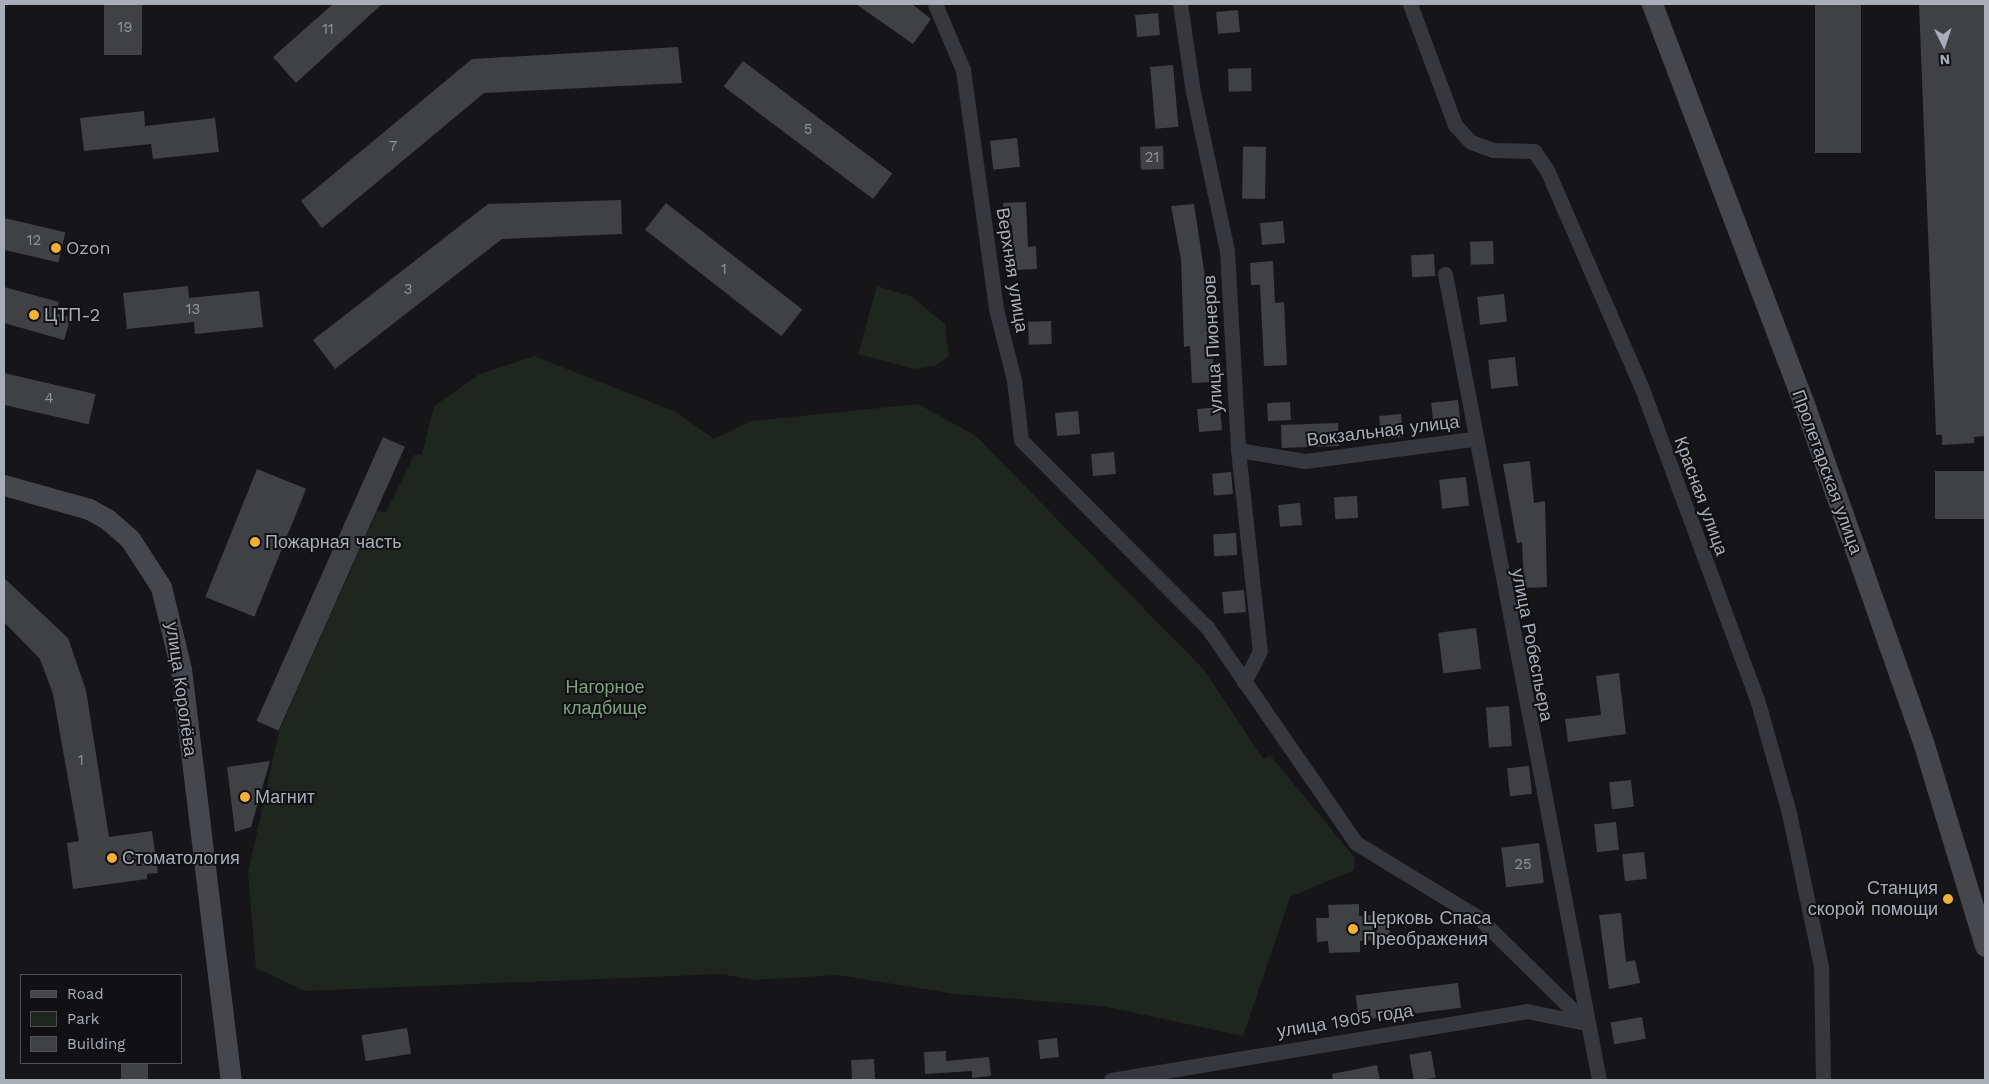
<!DOCTYPE html>
<html>
<head>
<meta charset="utf-8">
<style>
  body { margin:0 }
  #map { position:relative; width:1989px; height:1084px; overflow:hidden; background:#161618; font-family:"Work Sans",sans-serif }
  div>[style] { position:absolute }
  .green>* { inset:0; background:#1e261f }
  .building>* { inset:0; background:#404145; transform-origin:0 0 }
  .street>* { height:15px; margin:-7.5px; padding:0 7.5px; transform-origin:7.5px; border-radius:7.5px; background:#37383d }
  .secondary>* { height:21px; margin:-10.5px; padding:0 10.5px; transform-origin:10.5px; border-radius:10.5px; background:#45474d }
  .dots>* { width:14px; height:14px; translate:-50% -50%; box-sizing:border-box; border:2px solid #111113; border-radius:50% }
  span { translate:-50% -50%; white-space:nowrap; text-align:center; line-height:1.15; -webkit-text-stroke:4px #111113; paint-order:stroke }
  .number-label { font-size:15px; color:#8e929b }
  .number-label span { -webkit-text-stroke-width:0 }
  .poi-label { font-size:18px; color:#a8adb8 }
  .left { translate:0 -50%; text-align:left }
  .right { translate:-100% -50%; text-align:right }
  .street-label { font-size:18px; color:#a8adb8 }
  .park-label { font-size:18px; color:#7fa381 }
  .frame { position:absolute; inset:0; border:5px solid #a8adb8; pointer-events:none }
  .legend { position:absolute; left:20px; top:974px; width:162px; height:90px; box-sizing:border-box; background:#111113; border:1px solid #4d4f55; margin:0; padding:6px 9px; list-style:none; font-size:15px; color:#a8adb8 }
  .legend li { display:flex; align-items:center; gap:10px; height:25px }
  .legend b { width:25px; border:1px solid #4d4f55 }
  .north { position:absolute; left:1919px; top:20px; width:50px; height:50px; -webkit-text-stroke:4px #111113; paint-order:stroke; rotate:176deg; font-size:14px; font-weight:700; line-height:20px; text-align:center; color:#a8adb8 }
  .north::after { content:''; display:block; margin:auto; width:18px; height:22px; background:#a8adb8; clip-path:polygon(50% 0,100% 100%,50% 72%,0 100%) }
</style>
</head>
<body>
<div id="map">
  <div class="green">
    <div style="clip-path:polygon(877px 286px,912px 297px,945px 324px,949px 356px,935px 366px,915px 369px,858px 354px)"></div>
    <div style="clip-path:polygon(534px 356px,676px 412px,714px 439px,751px 421px,918px 404px,976px 436px,1205px 671px,1263px 759px,1270px 755px,1355px 858px,1354px 870px,1290px 897px,1243px 1036px,1103px 1006px,955px 994px,838px 975px,755px 980px,721px 974px,305px 991px,256px 968px,248px 874px,279px 731px,377px 511px,386px 512px,414px 455px,422px 454px,434px 406px,480px 374px)"></div>
  </div>
  <div class="building">
    <div style="left:104px;top:4px;width:38px;height:51px"></div>
    <div style="clip-path:polygon(333px 4px,382px 4px,296px 83px,273px 57px)"></div>
    <div style="clip-path:polygon(856px 4px,912px 4px,931px 19px,913px 44px)"></div>
    <div style="left:1815px;top:4px;width:46px;height:149px"></div>
    <div style="clip-path:polygon(1919px 4px,1985px 4px,1985px 436px,1974px 437px,1974px 443px,1942px 445px,1942px 435px,1936px 435px)"></div>
    <div style="left:1238px;top:10px;width:22px;height:22px;rotate:85deg"></div>
    <div style="left:1158px;top:13px;width:22px;height:23px;rotate:85deg"></div>
    <div style="clip-path:polygon(678px 47px,682px 83px,484px 93px,322px 228px,301px 201px,472px 59px)"></div>
    <div style="left:743px;top:61px;width:187px;height:32px;rotate:37deg"></div>
    <div style="left:1173px;top:65px;width:62px;height:23px;rotate:85deg"></div>
    <div style="left:1251px;top:68px;width:23px;height:23px;rotate:88deg"></div>
    <div style="clip-path:polygon(144px 111px,145px 126px,215px 118px,219px 152px,153px 159px,151px 144px,84px 151px,80px 118px)"></div>
    <div style="left:1017px;top:138px;width:29px;height:27px;rotate:84deg"></div>
    <div style="left:1163px;top:146px;width:23px;height:23px;rotate:88deg"></div>
    <div style="left:1266px;top:147px;width:52px;height:23px;rotate:91deg"></div>
    <div style="clip-path:polygon(621px 200px,622px 234px,502px 239px,335px 369px,313px 340px,488px 204px)"></div>
    <div style="clip-path:polygon(1026px 202px,1028px 247px,1036px 246px,1037px 269px,1014px 270px,1012px 225px,1004px 226px,1003px 203px)"></div>
    <div style="left:666px;top:203px;width:173px;height:34px;rotate:38deg"></div>
    <div style="clip-path:polygon(1194px 204px,1206px 283px,1208px 359px,1213px 359px,1215px 382px,1192px 383px,1190px 346px,1184px 347px,1181px 259px,1171px 206px)"></div>
    <div style="left:4px;top:218px;width:63px;height:31px;rotate:13deg"></div>
    <div style="left:1283px;top:221px;width:22px;height:23px;rotate:85deg"></div>
    <div style="left:1493px;top:241px;width:23px;height:23px;rotate:88deg"></div>
    <div style="left:1434px;top:254px;width:22px;height:23px;rotate:87deg"></div>
    <div style="clip-path:polygon(1273px 261px,1275px 303px,1284px 302px,1287px 365px,1264px 366px,1260px 285px,1251px 285px,1250px 263px)"></div>
    <div style="clip-path:polygon(188px 286px,189px 298px,259px 291px,263px 327px,195px 334px,194px 322px,127px 329px,123px 293px)"></div>
    <div style="clip-path:polygon(4px 287px,59px 302px,56px 313px,71px 317px,64px 340px,4px 323px)"></div>
    <div style="left:1504px;top:294px;width:28px;height:27px;rotate:84deg"></div>
    <div style="left:1051px;top:321px;width:23px;height:23px;rotate:88deg"></div>
    <div style="left:1515px;top:357px;width:29px;height:27px;rotate:84deg"></div>
    <div style="left:4px;top:373px;width:94px;height:31px;rotate:13deg"></div>
    <div style="left:1458px;top:400px;width:29px;height:27px;rotate:84deg"></div>
    <div style="left:1290px;top:402px;width:18px;height:23px;rotate:87deg"></div>
    <div style="left:1220px;top:407px;width:23px;height:23px;rotate:85deg"></div>
    <div style="left:1078px;top:411px;width:23px;height:23px;rotate:85deg"></div>
    <div style="left:1401px;top:414px;width:23px;height:22px;rotate:85deg"></div>
    <div style="left:1338px;top:423px;width:23px;height:57px;rotate:88deg"></div>
    <div style="left:383px;top:437px;width:24px;height:311px;rotate:24deg"></div>
    <div style="left:1114px;top:452px;width:22px;height:23px;rotate:85deg"></div>
    <div style="clip-path:polygon(1530px 461px,1534px 503px,1545px 501px,1547px 587px,1524px 588px,1522px 542px,1517px 543px,1503px 464px)"></div>
    <div style="left:257px;top:469px;width:53px;height:138px;rotate:22deg"></div>
    <div style="left:1985px;top:471px;width:48px;height:50px;rotate:90deg"></div>
    <div style="left:1231px;top:472px;width:22px;height:19px;rotate:85deg"></div>
    <div style="left:1466px;top:477px;width:29px;height:27px;rotate:84deg"></div>
    <div style="left:1357px;top:496px;width:22px;height:23px;rotate:87deg"></div>
    <div style="left:1300px;top:503px;width:22px;height:22px;rotate:85deg"></div>
    <div style="left:1236px;top:533px;width:22px;height:23px;rotate:87deg"></div>
    <div style="clip-path:polygon(4px 578px,68px 638px,86px 690px,109px 837px,152px 831px,158px 873px,147px 874px,147px 879px,73px 889px,67px 843px,79px 841px,53px 694px,40px 659px,4px 622px)"></div>
    <div style="left:1244px;top:590px;width:22px;height:22px;rotate:85deg"></div>
    <div style="left:1476px;top:628px;width:41px;height:38px;rotate:83deg"></div>
    <div style="clip-path:polygon(1619px 673px,1626px 734px,1568px 742px,1565px 719px,1601px 715px,1596px 676px)"></div>
    <div style="left:1509px;top:706px;width:40px;height:23px;rotate:86deg"></div>
    <div style="clip-path:polygon(270px 761px,251px 827px,235px 832px,227px 767px)"></div>
    <div style="left:1529px;top:766px;width:28px;height:22px;rotate:84deg"></div>
    <div style="left:1631px;top:780px;width:27px;height:22px;rotate:84deg"></div>
    <div style="left:1616px;top:822px;width:28px;height:22px;rotate:84deg"></div>
    <div style="left:1539px;top:843px;width:40px;height:38px;rotate:83deg"></div>
    <div style="left:1644px;top:852px;width:27px;height:22px;rotate:84deg"></div>
    <div style="clip-path:polygon(1359px 904px,1359px 916px,1389px 914px,1390px 939px,1360px 941px,1360px 952px,1329px 953px,1328px 941px,1317px 942px,1316px 918px,1329px 918px,1328px 905px)"></div>
    <div style="clip-path:polygon(1621px 913px,1626px 962px,1635px 960px,1640px 983px,1609px 989px,1599px 915px)"></div>
    <div style="left:1458px;top:983px;width:25px;height:103px;rotate:83deg"></div>
    <div style="left:1642px;top:1017px;width:22px;height:32px;rotate:80deg"></div>
    <div style="left:407px;top:1028px;width:26px;height:46px;rotate:81deg"></div>
    <div style="left:1057px;top:1038px;width:19px;height:19px;rotate:84deg"></div>
    <div style="clip-path:polygon(946px 1051px,946px 1061px,989px 1057px,991px 1076px,972px 1078px,972px 1071px,925px 1074px,924px 1052px)"></div>
    <div style="left:1431px;top:1051px;width:27px;height:22px;rotate:80deg"></div>
    <div style="left:874px;top:1059px;width:21px;height:23px;rotate:87deg"></div>
    <div style="left:121px;top:1063px;width:27px;height:17px"></div>
    <div style="clip-path:polygon(1377px 1065px,1380px 1080px,1333px 1080px,1332px 1074px)"></div>
  </div>
  <div class="street">
    <div style="left:935px;top:4px;width:72px;rotate:67deg"></div>
    <div style="left:963px;top:70px;width:241px;rotate:82.1deg"></div>
    <div style="left:996px;top:309px;width:73px;rotate:75.8deg"></div>
    <div style="left:1014px;top:380px;width:60px;rotate:83.3deg"></div>
    <div style="left:1021px;top:440px;width:264px;rotate:45.2deg"></div>
    <div style="left:1207px;top:627px;width:262px;rotate:55.4deg"></div>
    <div style="left:1356px;top:843px;width:144px;rotate:31.4deg"></div>
    <div style="left:1479px;top:918px;width:150px;rotate:44.5deg"></div>
    <div style="left:1180px;top:4px;width:89px;rotate:81.6deg"></div>
    <div style="left:1193px;top:92px;width:163px;rotate:77.9deg"></div>
    <div style="left:1227px;top:251px;width:199px;rotate:86.8deg"></div>
    <div style="left:1238px;top:450px;width:202px;rotate:83.8deg"></div>
    <div style="left:1260px;top:651px;width:35px;rotate:117deg"></div>
    <div style="left:1410px;top:4px;width:129px;rotate:69.6deg"></div>
    <div style="left:1455px;top:125px;width:23px;rotate:47deg"></div>
    <div style="left:1471px;top:142px;width:23px;rotate:20deg"></div>
    <div style="left:1493px;top:150px;width:41px;rotate:1.4deg"></div>
    <div style="left:1534px;top:151px;width:23px;rotate:56deg"></div>
    <div style="left:1547px;top:170px;width:236px;rotate:66.5deg"></div>
    <div style="left:1641px;top:386px;width:334px;rotate:69.7deg"></div>
    <div style="left:1757px;top:699px;width:118px;rotate:74.3deg"></div>
    <div style="left:1789px;top:813px;width:156px;rotate:78.2deg"></div>
    <div style="left:1821px;top:966px;width:114px;rotate:89deg"></div>
    <div style="left:1445px;top:274px;width:821px;rotate:79.18deg"></div>
    <div style="left:1238px;top:450px;width:68px;rotate:9.3deg"></div>
    <div style="left:1305px;top:461px;width:169px;rotate:-7.5deg"></div>
    <div style="left:1111px;top:1080px;width:421px;rotate:-9.4deg"></div>
    <div style="left:1526px;top:1011px;width:61px;rotate:11.3deg"></div>
  </div>
  <div class="secondary">
    <div style="left:1652px;top:4px;width:425px;rotate:69.2deg"></div>
    <div style="left:1803px;top:401px;width:365px;rotate:70.6deg"></div>
    <div style="left:1924px;top:745px;width:210px;rotate:73.1deg"></div>
    <div style="left:4px;top:485px;width:88px;rotate:15.8deg"></div>
    <div style="left:89px;top:509px;width:21px;rotate:29deg"></div>
    <div style="left:107px;top:519px;width:30px;rotate:41deg"></div>
    <div style="left:130px;top:539px;width:57px;rotate:57.1deg"></div>
    <div style="left:161px;top:587px;width:84px;rotate:76.3deg"></div>
    <div style="left:181px;top:669px;width:414px;rotate:83.1deg"></div>
  </div>
  <div class="dots">
    <div style="left:56px;top:248px;background:#f2b134"></div>
    <div style="left:34px;top:315px;background:#f2b134"></div>
    <div style="left:255px;top:542px;background:#f2b134"></div>
    <div style="left:245px;top:797px;background:#f2b134"></div>
    <div style="left:112px;top:858px;background:#f2b134"></div>
    <div style="left:1948px;top:899px;background:#f2b134"></div>
    <div style="left:1353px;top:929px;background:#f2b134"></div>
  </div>
  <div class="number-label">
    <span style="left:125px;top:28px">19</span>
    <span style="left:328px;top:30px">11</span>
    <span style="left:808px;top:130px">5</span>
    <span style="left:393px;top:147px">7</span>
    <span style="left:1152px;top:158px">21</span>
    <span style="left:34px;top:241px">12</span>
    <span style="left:724px;top:270px">1</span>
    <span style="left:408px;top:290px">3</span>
    <span style="left:193px;top:310px">13</span>
    <span style="left:49px;top:399px">4</span>
    <span style="left:81px;top:761px">1</span>
    <span style="left:1523px;top:865px">25</span>
  </div>
  <div class="poi-label">
    <span class="left" style="left:66px;top:248px">Ozon</span>
    <span class="left" style="left:44px;top:315px">ЦТП-2</span>
    <span class="left" style="left:265px;top:542px">Пожарная часть</span>
    <span class="left" style="left:255px;top:797px">Магнит</span>
    <span class="left" style="left:122px;top:858px">Стоматология</span>
    <span class="right" style="left:1938px;top:899px">Станция<br>скорой помощи</span>
    <span class="left" style="left:1363px;top:929px">Церковь Спаса<br>Преображения</span>
  </div>
  <div class="street-label">
    <span style="left:1012px;top:270px;rotate:81deg">Верхняя улица</span>
    <span style="left:1213px;top:344px;rotate:-93deg">улица Пионеров</span>
    <span style="left:1383px;top:431px;rotate:-7deg">Вокзальная улица</span>
    <span style="left:1827px;top:472px;rotate:70deg">Пролетарская улица</span>
    <span style="left:1701px;top:496px;rotate:70deg">Красная улица</span>
    <span style="left:1532px;top:645px;rotate:79deg">улица Робеспьера</span>
    <span style="left:181px;top:689px;rotate:82deg">улица Королёва</span>
    <span style="left:1345px;top:1021px;rotate:-9deg">улица 1905 года</span>
  </div>
  <div class="park-label">
    <span style="left:605px;top:698px">Нагорное<br>кладбище</span>
  </div>
  <div class="frame"></div>
  <ul class="legend">
  <li><b style="height:6px;background:#45474d"></b>Road</li>
  <li><b style="height:14px;background:#1e261f"></b>Park</li>
  <li><b style="height:14px;background:#404145"></b>Building</li>
  </ul>
  <div class="north">N</div>
</div>
</body>
</html>
